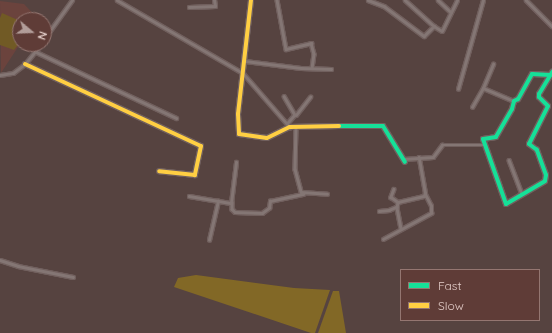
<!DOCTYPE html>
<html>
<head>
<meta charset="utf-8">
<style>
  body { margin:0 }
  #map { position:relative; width:552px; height:333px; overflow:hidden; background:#564340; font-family:Quicksand,sans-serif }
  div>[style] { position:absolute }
  .built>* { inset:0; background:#6b433d }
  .green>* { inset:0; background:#715a25 }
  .forest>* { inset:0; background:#826826 }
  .roads { filter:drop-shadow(1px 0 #71605e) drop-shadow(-1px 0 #71605e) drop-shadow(0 1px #71605e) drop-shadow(0 -1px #71605e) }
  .street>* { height:2.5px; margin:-1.25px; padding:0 1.25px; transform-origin:1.25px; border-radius:1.25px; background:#847674 }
  .fast>* { height:4px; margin:-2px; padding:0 2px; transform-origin:2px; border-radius:2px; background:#16e098 }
  .slow>* { height:4px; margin:-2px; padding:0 2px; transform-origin:2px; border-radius:2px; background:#ffcf43 }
  span { translate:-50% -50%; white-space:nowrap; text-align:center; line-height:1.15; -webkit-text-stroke:3px #5f3c37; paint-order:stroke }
  .legend { position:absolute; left:400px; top:269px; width:140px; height:52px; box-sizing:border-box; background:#5f3c37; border:1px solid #947671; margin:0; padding:5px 7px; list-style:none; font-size:12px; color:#e3cdc9 }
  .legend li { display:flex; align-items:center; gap:8px; height:20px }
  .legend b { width:20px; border:1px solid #947671 }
  .north { position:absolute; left:12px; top:12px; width:40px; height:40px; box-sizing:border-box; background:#5f3c37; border:1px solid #947671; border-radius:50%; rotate:109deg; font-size:11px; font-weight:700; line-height:16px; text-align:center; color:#e3cdc9 }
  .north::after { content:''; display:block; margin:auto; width:14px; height:18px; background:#b29d99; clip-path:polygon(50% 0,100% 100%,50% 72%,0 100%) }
</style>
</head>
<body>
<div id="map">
  <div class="built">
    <div style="clip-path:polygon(0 1px,24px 4px,39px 20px,20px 20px,20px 44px,1px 73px)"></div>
  </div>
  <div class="green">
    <div style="clip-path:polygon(2px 13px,20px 21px,20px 42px,14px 50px,0 45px,0 18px)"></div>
  </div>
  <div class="forest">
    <div style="clip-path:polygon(196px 275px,294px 288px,330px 290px,315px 333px,311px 333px,174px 287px,178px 278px)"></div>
    <div style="clip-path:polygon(333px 291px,339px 291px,346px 333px,318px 333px)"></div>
  </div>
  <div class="roads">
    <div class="street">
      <div style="left:117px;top:0;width:146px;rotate:30.1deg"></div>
      <div style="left:243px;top:73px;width:72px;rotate:49deg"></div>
      <div style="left:277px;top:0;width:50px;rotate:79.6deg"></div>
      <div style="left:286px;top:49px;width:26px;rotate:-13deg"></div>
      <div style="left:311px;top:43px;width:11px;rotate:75deg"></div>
      <div style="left:314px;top:54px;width:14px;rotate:98deg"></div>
      <div style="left:368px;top:0;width:17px;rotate:21deg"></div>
      <div style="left:384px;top:6px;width:50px;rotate:36.9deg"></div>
      <div style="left:424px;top:36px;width:14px;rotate:-45deg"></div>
      <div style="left:405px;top:0;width:39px;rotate:42deg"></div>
      <div style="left:434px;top:26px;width:9px;rotate:32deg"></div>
      <div style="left:442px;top:31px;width:34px;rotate:-64deg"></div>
      <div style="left:438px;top:0;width:18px;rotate:43deg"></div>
      <div style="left:526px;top:0;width:37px;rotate:45deg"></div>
      <div style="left:189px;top:7px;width:26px;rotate:-2deg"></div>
      <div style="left:215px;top:6px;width:6px;rotate:-99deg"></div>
      <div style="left:44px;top:39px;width:48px;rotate:-54.3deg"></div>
      <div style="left:36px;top:52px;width:155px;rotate:25.2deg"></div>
      <div style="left:245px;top:61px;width:56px;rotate:7.1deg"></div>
      <div style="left:301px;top:68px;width:30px;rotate:2deg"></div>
      <div style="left:0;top:75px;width:13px;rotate:-9deg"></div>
      <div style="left:13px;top:73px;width:15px;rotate:-37deg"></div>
      <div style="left:25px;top:64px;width:26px;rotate:-51deg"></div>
      <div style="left:483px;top:88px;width:26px;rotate:-67deg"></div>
      <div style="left:458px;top:89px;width:92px;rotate:-74.3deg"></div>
      <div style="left:284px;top:96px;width:22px;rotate:60deg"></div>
      <div style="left:295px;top:115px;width:11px;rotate:131deg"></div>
      <div style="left:472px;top:107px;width:22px;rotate:-60deg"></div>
      <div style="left:483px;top:88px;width:34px;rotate:23deg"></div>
      <div style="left:296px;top:115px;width:23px;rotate:-52deg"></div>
      <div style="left:296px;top:127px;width:42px;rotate:91.4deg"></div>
      <div style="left:295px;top:169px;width:24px;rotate:75deg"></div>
      <div style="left:301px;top:192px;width:26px;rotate:4deg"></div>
      <div style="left:404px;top:159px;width:29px;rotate:-4deg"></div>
      <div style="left:433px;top:157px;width:15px;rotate:-53deg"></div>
      <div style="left:442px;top:145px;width:42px"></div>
      <div style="left:509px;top:160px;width:36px;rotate:69deg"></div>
      <div style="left:394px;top:189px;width:9px;rotate:111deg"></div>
      <div style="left:391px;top:197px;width:9px;rotate:36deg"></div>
      <div style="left:398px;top:202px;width:27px;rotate:-13deg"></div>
      <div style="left:424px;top:196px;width:3px;rotate:-72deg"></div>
      <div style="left:425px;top:193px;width:36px;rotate:-100deg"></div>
      <div style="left:189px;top:196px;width:43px;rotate:9.5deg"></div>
      <div style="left:231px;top:203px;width:41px;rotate:-83deg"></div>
      <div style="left:232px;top:202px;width:7px;rotate:90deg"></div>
      <div style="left:232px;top:209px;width:4px;rotate:45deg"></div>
      <div style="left:235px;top:212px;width:27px;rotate:2deg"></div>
      <div style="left:262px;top:213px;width:9px;rotate:-36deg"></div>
      <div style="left:269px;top:208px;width:7px;rotate:-82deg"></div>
      <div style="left:270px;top:201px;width:34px;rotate:-12deg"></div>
      <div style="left:398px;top:202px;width:6px;rotate:99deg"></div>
      <div style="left:397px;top:208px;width:21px;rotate:79deg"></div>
      <div style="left:379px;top:211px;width:10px;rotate:-6deg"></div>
      <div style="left:389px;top:210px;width:8px;rotate:-23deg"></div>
      <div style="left:383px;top:239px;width:55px;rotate:-28.4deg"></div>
      <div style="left:431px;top:213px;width:7px;rotate:-90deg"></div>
      <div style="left:431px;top:206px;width:13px;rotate:-117deg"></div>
      <div style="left:209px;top:240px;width:40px;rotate:-77deg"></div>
      <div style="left:0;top:260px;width:19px;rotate:18deg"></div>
      <div style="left:18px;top:266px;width:56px;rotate:11.3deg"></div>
    </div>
    <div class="fast">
      <div style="left:550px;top:75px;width:18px;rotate:-177deg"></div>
      <div style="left:532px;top:74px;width:29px;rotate:119deg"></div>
      <div style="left:518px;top:99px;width:4px;rotate:153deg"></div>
      <div style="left:514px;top:101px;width:8px;rotate:104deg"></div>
      <div style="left:512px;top:109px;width:32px;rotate:120deg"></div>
      <div style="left:496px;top:137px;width:13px;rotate:171deg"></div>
      <div style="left:483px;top:139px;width:69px;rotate:70.5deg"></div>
      <div style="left:506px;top:204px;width:45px;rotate:-30.5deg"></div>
      <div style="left:545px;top:181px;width:6px;rotate:-81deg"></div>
      <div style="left:546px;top:175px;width:27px;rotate:-110deg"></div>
      <div style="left:537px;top:150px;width:10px;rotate:-143deg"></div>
      <div style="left:529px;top:144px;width:42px;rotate:-63.4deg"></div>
      <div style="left:548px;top:106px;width:13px;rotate:-135deg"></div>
      <div style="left:539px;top:97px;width:3px;rotate:-90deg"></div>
      <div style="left:539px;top:94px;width:26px;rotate:-59deg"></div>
      <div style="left:339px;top:126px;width:44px"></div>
      <div style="left:383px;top:126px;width:42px;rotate:58.6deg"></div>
    </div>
    <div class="slow">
      <div style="left:251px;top:0;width:115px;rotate:96.5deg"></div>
      <div style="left:238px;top:114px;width:20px;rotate:87deg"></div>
      <div style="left:239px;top:134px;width:28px;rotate:8deg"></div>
      <div style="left:267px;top:138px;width:25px;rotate:-26deg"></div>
      <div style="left:290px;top:127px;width:49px;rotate:-1.2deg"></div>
      <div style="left:25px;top:64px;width:194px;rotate:25deg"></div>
      <div style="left:201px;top:146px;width:30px;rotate:102deg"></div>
      <div style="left:195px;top:175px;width:36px;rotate:-174deg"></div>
    </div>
  </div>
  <ul class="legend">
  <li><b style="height:5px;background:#16e098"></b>Fast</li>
  <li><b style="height:5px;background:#ffcf43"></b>Slow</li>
  </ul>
  <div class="north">N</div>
</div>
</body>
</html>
